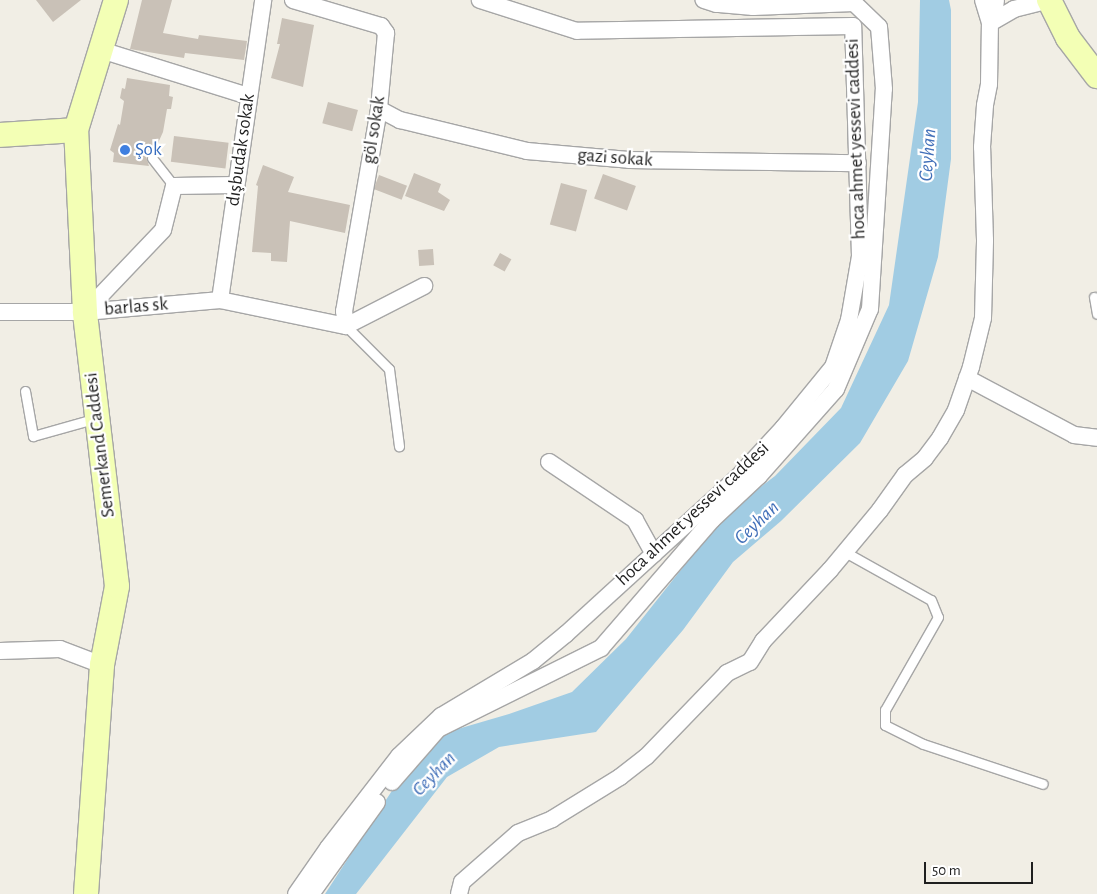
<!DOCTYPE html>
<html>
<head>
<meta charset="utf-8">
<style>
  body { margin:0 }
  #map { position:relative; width:1097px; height:894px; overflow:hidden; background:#f1eee5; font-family:"Alegreya Sans",sans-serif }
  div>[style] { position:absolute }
  .water>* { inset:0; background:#a1cce3 }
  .building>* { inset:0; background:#c9c1b7; transform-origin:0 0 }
  .roads { filter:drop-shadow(1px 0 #a6a6a6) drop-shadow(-1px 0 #a6a6a6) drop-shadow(0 1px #a6a6a6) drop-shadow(0 -1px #a6a6a6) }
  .lane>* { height:9px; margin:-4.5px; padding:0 4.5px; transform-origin:4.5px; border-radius:4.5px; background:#fff }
  .street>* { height:16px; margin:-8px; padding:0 8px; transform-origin:8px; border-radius:8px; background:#fff }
  .secondary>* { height:24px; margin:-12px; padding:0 12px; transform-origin:12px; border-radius:12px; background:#f3ffb5 }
  .dots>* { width:14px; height:14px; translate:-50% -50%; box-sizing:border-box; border:2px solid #fff; border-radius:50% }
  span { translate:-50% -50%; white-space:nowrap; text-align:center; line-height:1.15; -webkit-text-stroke:4.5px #fff; paint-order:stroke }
  .street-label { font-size:19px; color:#1f1f1f }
  .shop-label { font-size:19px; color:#366cbe }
  .left { translate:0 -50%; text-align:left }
  .water-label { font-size:20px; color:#4270b9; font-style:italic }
  .scale { position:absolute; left:924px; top:862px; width:109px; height:22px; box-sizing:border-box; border:2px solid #1f1f1f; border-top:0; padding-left:6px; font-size:15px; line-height:18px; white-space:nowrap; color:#1f1f1f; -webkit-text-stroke:4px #fff; paint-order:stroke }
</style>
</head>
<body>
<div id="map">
  <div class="water">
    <div style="clip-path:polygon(920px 0,949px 0,951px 10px,951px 159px,938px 257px,908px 361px,860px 443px,781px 521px,733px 562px,683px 630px,596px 732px,499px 747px,447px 777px,356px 894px,325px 894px,395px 786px,444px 733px,509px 714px,572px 692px,626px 639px,726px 513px,775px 476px,841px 408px,889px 305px,918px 102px)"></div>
  </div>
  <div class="building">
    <div style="clip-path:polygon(36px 0,81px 0,53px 22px)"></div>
    <div style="clip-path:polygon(142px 0,172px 0,163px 33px,198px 39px,199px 35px,247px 41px,244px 60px,185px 53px,184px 58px,130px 49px)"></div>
    <div style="clip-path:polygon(282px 18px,314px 25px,303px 87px,271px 78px,280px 44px,277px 44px)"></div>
    <div style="clip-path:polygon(127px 78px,170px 85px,169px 96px,173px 97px,171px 109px,167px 109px,163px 132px,154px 152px,149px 153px,146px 156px,149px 166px,113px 162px,114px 153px,110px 150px,118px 124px,120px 125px,124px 101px,120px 98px,122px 88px,125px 89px)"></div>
    <div style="left:328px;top:102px;width:31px;height:22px;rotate:15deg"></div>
    <div style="left:174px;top:136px;width:55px;height:26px;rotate:7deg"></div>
    <div style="clip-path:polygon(263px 165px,294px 177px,288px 192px,350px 205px,345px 233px,290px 221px,287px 262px,271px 261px,271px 253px,252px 252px,258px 186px,256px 185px)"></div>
    <div style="clip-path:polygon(414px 173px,441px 184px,438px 192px,450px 200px,444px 211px,405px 196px)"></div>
    <div style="left:603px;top:174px;width:35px;height:26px;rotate:20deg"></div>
    <div style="left:379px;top:175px;width:30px;height:15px;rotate:21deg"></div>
    <div style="left:561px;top:183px;width:27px;height:43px;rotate:15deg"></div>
    <div style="left:433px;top:249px;width:16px;height:15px;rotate:86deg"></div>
    <div style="left:500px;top:253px;width:13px;height:14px;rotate:29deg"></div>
  </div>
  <div class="roads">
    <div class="lane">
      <div style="left:152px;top:158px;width:36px;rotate:52deg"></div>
      <div style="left:1094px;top:297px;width:17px;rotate:80deg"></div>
      <div style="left:346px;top:326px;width:61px;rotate:45deg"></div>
      <div style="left:389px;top:369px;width:78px;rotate:82.6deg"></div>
      <div style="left:25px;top:391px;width:46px;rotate:79.9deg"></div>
      <div style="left:33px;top:436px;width:66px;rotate:-15.7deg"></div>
      <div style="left:845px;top:552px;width:98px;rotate:29.2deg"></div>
      <div style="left:931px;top:600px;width:18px;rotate:68deg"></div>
      <div style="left:938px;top:617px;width:107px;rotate:119.7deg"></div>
      <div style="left:885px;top:710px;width:15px;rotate:90deg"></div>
      <div style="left:885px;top:725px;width:42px;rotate:26.6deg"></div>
      <div style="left:923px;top:744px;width:126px;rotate:18.4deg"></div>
    </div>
    <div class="street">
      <div style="left:293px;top:0;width:92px;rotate:16.5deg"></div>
      <div style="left:381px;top:26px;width:9px;rotate:54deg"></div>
      <div style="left:386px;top:33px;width:76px;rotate:95.3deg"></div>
      <div style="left:379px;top:109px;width:205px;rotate:99.8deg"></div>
      <div style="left:344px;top:311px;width:15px;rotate:82deg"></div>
      <div style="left:983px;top:0;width:24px;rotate:73deg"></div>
      <div style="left:990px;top:23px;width:16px;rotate:-72deg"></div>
      <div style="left:995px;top:8px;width:8px;rotate:-83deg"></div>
      <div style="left:101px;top:50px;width:154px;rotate:17.4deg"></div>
      <div style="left:379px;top:109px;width:24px;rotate:28deg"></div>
      <div style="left:400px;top:120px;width:131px;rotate:13.7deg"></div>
      <div style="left:527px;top:151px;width:102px;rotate:5deg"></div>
      <div style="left:629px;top:160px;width:229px;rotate:0.8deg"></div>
      <div style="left:235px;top:185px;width:61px;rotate:179.1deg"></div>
      <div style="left:174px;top:186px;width:45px;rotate:104deg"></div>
      <div style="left:163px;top:230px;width:113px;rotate:133.6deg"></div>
      <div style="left:85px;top:312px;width:136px;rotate:-5.1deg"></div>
      <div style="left:220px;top:300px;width:129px;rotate:11.7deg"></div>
      <div style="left:220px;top:300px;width:303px;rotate:-81.8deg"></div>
      <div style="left:0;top:312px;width:85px"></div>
      <div style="left:346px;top:326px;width:88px;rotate:-27.1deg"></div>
      <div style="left:967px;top:378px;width:121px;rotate:28deg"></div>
      <div style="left:1074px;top:435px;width:23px;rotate:7deg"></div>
      <div style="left:549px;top:462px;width:104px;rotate:34deg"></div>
      <div style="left:635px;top:520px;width:39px;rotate:61deg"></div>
      <div style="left:0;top:651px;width:60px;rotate:-1.9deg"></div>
      <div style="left:60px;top:649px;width:45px;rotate:20.9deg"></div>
      <div style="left:392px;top:782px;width:70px;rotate:-49deg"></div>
      <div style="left:438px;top:729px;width:182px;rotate:-26.4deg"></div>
      <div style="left:601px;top:648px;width:169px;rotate:-49.1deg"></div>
      <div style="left:712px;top:520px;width:64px;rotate:-43.1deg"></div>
      <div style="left:759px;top:476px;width:116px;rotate:-48.5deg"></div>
      <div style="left:836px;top:389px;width:87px;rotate:-67deg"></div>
      <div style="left:870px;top:309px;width:220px;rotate:-86.4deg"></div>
      <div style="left:884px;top:89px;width:62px;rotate:-94.6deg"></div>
      <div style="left:879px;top:27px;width:35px;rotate:-136deg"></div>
      <div style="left:854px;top:3px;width:101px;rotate:177.7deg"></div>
      <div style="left:753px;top:7px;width:37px;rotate:-175deg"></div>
      <div style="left:716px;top:4px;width:13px;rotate:-162deg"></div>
      <div style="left:296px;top:894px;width:56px;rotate:-55.2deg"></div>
      <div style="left:328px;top:848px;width:116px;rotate:-52.3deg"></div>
      <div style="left:399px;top:756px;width:58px;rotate:-43.6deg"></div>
      <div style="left:441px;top:716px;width:107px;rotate:-30.9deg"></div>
      <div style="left:533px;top:661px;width:43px;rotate:-39.3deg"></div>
      <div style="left:566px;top:634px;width:233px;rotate:-42.4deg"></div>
      <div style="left:738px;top:477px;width:67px;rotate:-47.4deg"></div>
      <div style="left:783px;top:428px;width:79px;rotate:-50.7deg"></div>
      <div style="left:833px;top:367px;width:50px;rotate:-71.2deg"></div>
      <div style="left:849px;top:320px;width:65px;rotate:-80.2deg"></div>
      <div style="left:860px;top:256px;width:230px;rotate:-91.7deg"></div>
      <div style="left:853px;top:26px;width:276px;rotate:179deg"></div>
      <div style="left:577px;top:31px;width:102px;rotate:-162.3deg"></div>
      <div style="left:311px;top:894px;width:113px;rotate:-54.3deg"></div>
      <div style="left:459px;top:894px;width:12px;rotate:-76deg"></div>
      <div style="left:462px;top:882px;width:74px;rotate:-41.2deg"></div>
      <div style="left:518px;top:833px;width:37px;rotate:-22deg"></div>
      <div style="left:552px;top:819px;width:80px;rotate:-31.7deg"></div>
      <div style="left:620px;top:777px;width:33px;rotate:-38deg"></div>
      <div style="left:646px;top:757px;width:117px;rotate:-46deg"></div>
      <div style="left:727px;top:673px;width:25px;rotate:-26deg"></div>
      <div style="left:750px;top:662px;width:25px;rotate:-58deg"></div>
      <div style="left:763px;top:641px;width:98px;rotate:-46.7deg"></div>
      <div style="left:830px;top:570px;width:78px;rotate:-50.2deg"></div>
      <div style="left:880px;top:510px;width:43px;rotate:-54.5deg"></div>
      <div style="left:905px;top:475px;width:26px;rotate:-40deg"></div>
      <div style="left:925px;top:458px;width:25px;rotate:-53deg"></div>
      <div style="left:940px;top:438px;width:32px;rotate:-60deg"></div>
      <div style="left:956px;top:410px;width:46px;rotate:-70.8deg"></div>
      <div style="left:971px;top:367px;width:50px;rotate:-76.2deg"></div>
      <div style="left:983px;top:318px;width:78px;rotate:-88.5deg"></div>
      <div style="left:985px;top:240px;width:93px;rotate:-91.8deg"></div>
      <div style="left:982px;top:147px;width:42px;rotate:-85.9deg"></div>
      <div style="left:985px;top:105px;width:21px;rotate:-79deg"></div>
      <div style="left:989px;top:84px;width:61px;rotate:-89.1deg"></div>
      <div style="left:990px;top:23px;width:28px;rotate:-30deg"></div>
      <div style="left:1014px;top:9px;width:36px;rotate:-14deg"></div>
    </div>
    <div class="secondary">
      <div style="left:1049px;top:0;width:42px;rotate:63.4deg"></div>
      <div style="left:1068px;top:38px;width:48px;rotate:52.7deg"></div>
      <div style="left:0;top:135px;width:76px;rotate:-3.8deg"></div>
      <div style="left:86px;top:894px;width:230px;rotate:-86deg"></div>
      <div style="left:102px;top:665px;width:80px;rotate:-79.2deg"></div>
      <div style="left:117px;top:586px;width:276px;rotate:-96.7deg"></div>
      <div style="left:85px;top:312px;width:182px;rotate:-92.8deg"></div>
      <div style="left:76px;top:130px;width:136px;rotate:-72.9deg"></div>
    </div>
  </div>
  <div class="dots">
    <div style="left:125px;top:150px;background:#3f7fe0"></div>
  </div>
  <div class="street-label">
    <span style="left:374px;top:130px;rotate:-81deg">göl sokak</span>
    <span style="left:856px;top:139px;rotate:-92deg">hoca ahmet yessevi caddesi</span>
    <span style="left:241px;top:150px;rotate:-82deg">dışbudak sokak</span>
    <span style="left:615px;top:158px;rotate:4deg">gazi sokak</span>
    <span style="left:136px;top:307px;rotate:-5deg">barlas sk</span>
    <span style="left:100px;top:445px;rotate:-97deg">Semerkand Caddesi</span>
    <span style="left:693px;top:514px;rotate:-43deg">hoca ahmet yessevi caddesi</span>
  </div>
  <div class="shop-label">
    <span class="left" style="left:135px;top:150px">Şok</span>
  </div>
  <div class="water-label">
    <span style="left:928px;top:155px;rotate:-86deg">Ceyhan</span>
    <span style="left:757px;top:523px;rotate:-44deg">Ceyhan</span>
    <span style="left:434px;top:774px;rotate:-46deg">Ceyhan</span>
  </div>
  <div class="scale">50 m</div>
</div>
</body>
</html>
